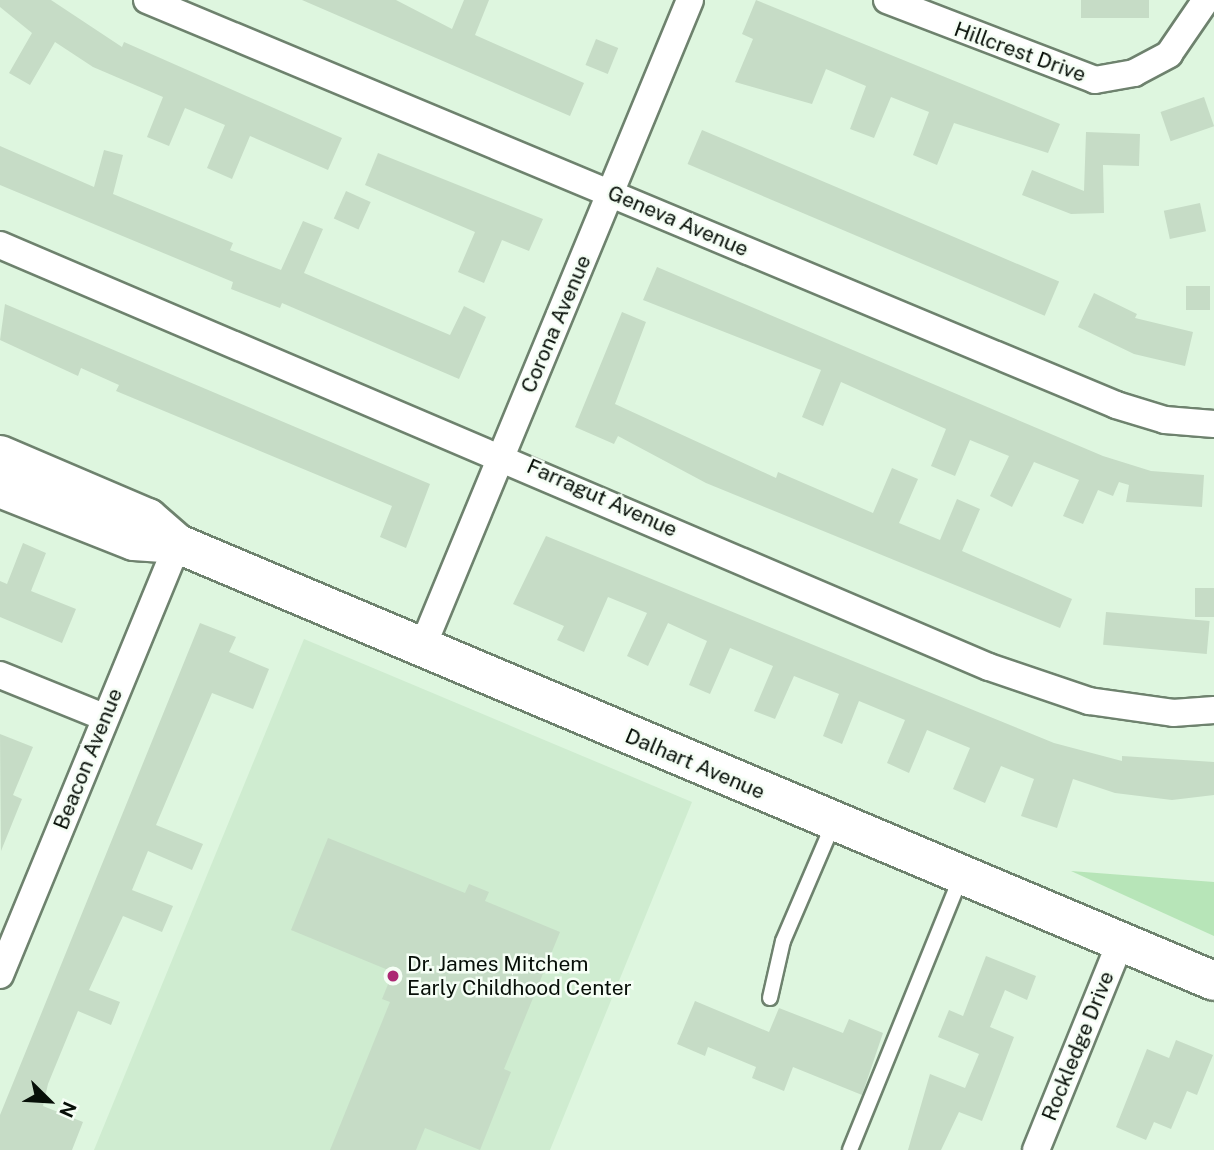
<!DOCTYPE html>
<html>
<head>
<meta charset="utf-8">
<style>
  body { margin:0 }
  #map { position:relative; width:1214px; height:1150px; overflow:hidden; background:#def6df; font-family:"Public Sans",sans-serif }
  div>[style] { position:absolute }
  .built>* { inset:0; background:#cfecd0 }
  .green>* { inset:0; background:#b7e5b8 }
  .building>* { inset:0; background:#c6dcc6; transform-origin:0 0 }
  .roads { filter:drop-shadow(2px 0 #6e826e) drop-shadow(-2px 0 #6e826e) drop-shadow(0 2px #6e826e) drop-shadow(0 -2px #6e826e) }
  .lane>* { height:14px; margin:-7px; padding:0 7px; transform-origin:7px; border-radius:7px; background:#fff }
  .street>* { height:26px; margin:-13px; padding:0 13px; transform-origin:13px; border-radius:13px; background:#fff }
  .secondary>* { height:38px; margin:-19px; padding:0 19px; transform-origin:19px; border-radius:19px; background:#fff }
  .dots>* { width:19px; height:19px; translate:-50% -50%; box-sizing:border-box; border:4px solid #f5fef5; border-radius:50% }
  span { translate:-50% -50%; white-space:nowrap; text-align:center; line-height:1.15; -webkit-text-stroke:5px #f5fef5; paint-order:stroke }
  .street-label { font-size:21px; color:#070f08 }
  .poi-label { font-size:21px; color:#070f08 }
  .left { translate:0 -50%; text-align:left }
  .north { position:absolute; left:14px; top:1066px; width:70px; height:70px; -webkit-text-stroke:5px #f5fef5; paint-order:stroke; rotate:114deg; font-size:19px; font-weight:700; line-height:28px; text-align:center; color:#070f08 }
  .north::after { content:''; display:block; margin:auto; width:24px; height:32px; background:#070f08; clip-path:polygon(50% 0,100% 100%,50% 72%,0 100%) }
</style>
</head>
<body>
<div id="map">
  <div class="built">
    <div style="clip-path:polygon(304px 639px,692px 802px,550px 1150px,94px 1150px)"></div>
  </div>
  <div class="green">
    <div style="clip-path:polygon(1071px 871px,1214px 882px,1214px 936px)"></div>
  </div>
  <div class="building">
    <div style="clip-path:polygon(0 0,51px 0,122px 47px,124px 42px,342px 138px,328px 170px,250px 136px,232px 179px,207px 168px,225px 125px,185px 108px,169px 146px,147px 137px,163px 97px,93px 67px,55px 42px,30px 85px,9px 73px,32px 33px,0 7px)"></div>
    <div style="clip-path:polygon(302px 0,396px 0,452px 29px,464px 0,489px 0,475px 35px,584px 83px,570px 116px)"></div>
    <div style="clip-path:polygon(756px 0,1060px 124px,1048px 153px,954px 123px,937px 165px,913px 155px,929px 112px,891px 97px,874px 138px,850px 129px,866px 86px,826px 69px,812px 104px,735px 82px,753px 39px,742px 34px)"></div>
    <div style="left:1081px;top:0;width:68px;height:18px"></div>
    <div style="left:596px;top:39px;width:24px;height:28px;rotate:22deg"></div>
    <div style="left:1204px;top:97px;width:31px;height:46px;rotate:71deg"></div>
    <div style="left:702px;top:130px;width:388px;height:37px;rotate:23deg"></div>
    <div style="clip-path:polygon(1086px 132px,1140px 134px,1139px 166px,1103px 165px,1104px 213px,1071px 214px,1022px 195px,1032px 170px,1084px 191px)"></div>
    <div style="clip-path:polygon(0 146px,94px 187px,104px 150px,123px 155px,113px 194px,233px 243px,230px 250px,281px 270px,303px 221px,323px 229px,304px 273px,450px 335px,464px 306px,486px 317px,459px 379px,282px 303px,280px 308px,231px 289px,233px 282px,0 185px)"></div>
    <div style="clip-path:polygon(378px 153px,543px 219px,529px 251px,502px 240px,484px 283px,458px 272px,475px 232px,365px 185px)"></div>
    <div style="left:346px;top:191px;width:27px;height:30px;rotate:24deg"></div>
    <div style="left:1200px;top:203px;width:29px;height:37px;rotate:78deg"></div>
    <div style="clip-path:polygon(657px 267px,1103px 456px,1151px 471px,1204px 475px,1202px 507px,1126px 502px,1129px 485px,1119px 482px,1113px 496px,1098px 490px,1083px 524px,1063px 516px,1079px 480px,1034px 462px,1012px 507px,990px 496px,1009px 456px,970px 440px,955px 476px,931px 466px,946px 429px,841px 382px,823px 426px,802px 417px,821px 370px,643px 300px)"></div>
    <div style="left:1186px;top:286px;width:24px;height:24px"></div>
    <div style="clip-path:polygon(1094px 293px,1137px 314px,1135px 318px,1193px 332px,1185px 366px,1134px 354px,1078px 327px)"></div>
    <div style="clip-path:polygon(5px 304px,430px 484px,406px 548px,380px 537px,392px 506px,116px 391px,119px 385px,81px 368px,78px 376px,0 340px)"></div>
    <div style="clip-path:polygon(622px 312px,646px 322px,615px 404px,776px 478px,778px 472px,873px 513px,892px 468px,918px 479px,899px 523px,940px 540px,957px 499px,980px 509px,962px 551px,1072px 599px,1060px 628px,706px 483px,618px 436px,614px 444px,575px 427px)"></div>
    <div style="clip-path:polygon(546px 536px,1054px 743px,1122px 761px,1122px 756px,1214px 762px,1214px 795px,1172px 800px,1115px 793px,1073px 779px,1057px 828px,1021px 816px,1034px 779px,1001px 766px,985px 803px,953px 789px,970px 748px,927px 730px,909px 773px,887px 763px,905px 720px,859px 701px,842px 744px,823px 736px,839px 694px,794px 676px,775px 719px,754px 711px,773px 666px,730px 648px,710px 694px,689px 685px,707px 641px,668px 623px,648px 666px,627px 656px,647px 613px,608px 597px,584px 652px,557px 640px,564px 626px,513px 604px)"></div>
    <div style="clip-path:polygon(23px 543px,46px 553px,31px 591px,76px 609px,62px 643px,0 617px,0 581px,7px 584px)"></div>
    <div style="left:1195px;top:588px;width:19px;height:29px"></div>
    <div style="left:1106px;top:612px;width:104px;height:33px;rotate:5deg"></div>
    <div style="clip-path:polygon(200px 623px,236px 637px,229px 652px,269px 669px,253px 709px,212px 693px,156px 825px,203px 844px,192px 870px,148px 851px,132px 890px,173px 906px,162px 932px,123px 916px,89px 990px,120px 1002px,111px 1025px,78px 1011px,48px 1084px,43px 1106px,83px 1122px,72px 1150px,0 1150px,0 1115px)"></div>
    <div style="clip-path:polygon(0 734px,33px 747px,13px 795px,22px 799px,1px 851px)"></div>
    <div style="clip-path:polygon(328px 838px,465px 893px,469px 884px,489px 892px,485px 901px,560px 932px,504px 1069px,511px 1072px,480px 1150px,425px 1128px,416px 1150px,330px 1150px,390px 1002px,382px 999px,393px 972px,291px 930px)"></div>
    <div style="clip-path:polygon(986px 956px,1036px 976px,1027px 1000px,1005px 990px,990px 1027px,1014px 1037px,991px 1098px,982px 1121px,959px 1112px,941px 1150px,908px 1150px,930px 1074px,965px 1088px,979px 1054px,938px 1037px,949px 1010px,963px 1016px)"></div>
    <div style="clip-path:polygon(695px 1001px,769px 1032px,779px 1008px,843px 1033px,849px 1019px,883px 1033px,862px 1095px,793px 1067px,784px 1091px,752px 1078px,756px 1067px,708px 1047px,705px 1056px,677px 1044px)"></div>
    <div style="clip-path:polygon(1176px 1040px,1213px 1055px,1197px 1095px,1187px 1091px,1171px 1129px,1154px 1122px,1146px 1140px,1116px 1127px,1147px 1049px,1169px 1058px)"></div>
  </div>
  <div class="roads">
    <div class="lane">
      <div style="left:770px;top:998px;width:58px;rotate:-77.2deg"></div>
      <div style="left:783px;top:941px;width:129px;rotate:-66.8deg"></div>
      <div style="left:850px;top:1150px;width:296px;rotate:-67.9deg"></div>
    </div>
    <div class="street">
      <div style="left:147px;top:0;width:1050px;rotate:22.68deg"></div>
      <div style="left:1116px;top:405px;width:51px;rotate:17deg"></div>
      <div style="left:1165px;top:420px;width:49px;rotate:4.7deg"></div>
      <div style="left:887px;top:0;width:223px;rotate:21deg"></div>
      <div style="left:1095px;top:80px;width:40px;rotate:-10deg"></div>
      <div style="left:1134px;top:73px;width:40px;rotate:-28deg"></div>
      <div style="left:1169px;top:54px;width:65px;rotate:-55.6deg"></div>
      <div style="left:0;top:245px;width:1075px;rotate:23.11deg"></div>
      <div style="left:989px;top:667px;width:106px;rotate:18.8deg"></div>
      <div style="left:1089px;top:701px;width:85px;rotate:8.1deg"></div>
      <div style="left:1173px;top:713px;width:41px;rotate:-4.2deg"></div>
      <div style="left:422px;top:648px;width:701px;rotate:-67.53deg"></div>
      <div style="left:0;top:675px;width:112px;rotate:22deg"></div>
      <div style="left:0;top:975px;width:466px;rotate:-67.6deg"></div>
      <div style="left:1036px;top:1150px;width:226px;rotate:-67.9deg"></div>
    </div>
    <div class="secondary">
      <div style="left:0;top:455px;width:161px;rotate:23.1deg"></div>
      <div style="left:148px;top:518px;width:40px;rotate:41deg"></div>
      <div style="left:178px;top:544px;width:1124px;rotate:22.87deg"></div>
      <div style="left:0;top:488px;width:144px;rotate:21.6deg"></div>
      <div style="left:134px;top:541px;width:44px;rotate:3.9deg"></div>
    </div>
  </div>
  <div class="dots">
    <div style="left:393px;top:976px;background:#ac2973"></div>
  </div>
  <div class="street-label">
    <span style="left:1020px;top:52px;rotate:20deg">Hillcrest Drive</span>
    <span style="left:678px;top:221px;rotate:23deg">Geneva Avenue</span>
    <span style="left:556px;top:324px;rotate:-67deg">Corona Avenue</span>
    <span style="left:602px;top:498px;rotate:24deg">Farragut Avenue</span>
    <span style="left:88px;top:759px;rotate:-68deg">Beacon Avenue</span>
    <span style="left:695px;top:764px;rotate:23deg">Dalhart Avenue</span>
    <span style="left:1078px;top:1046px;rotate:-68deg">Rockledge Drive</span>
  </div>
  <div class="poi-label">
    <span class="left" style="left:407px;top:976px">Dr. James Mitchem<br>Early Childhood Center</span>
  </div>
  <div class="north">N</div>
</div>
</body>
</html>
